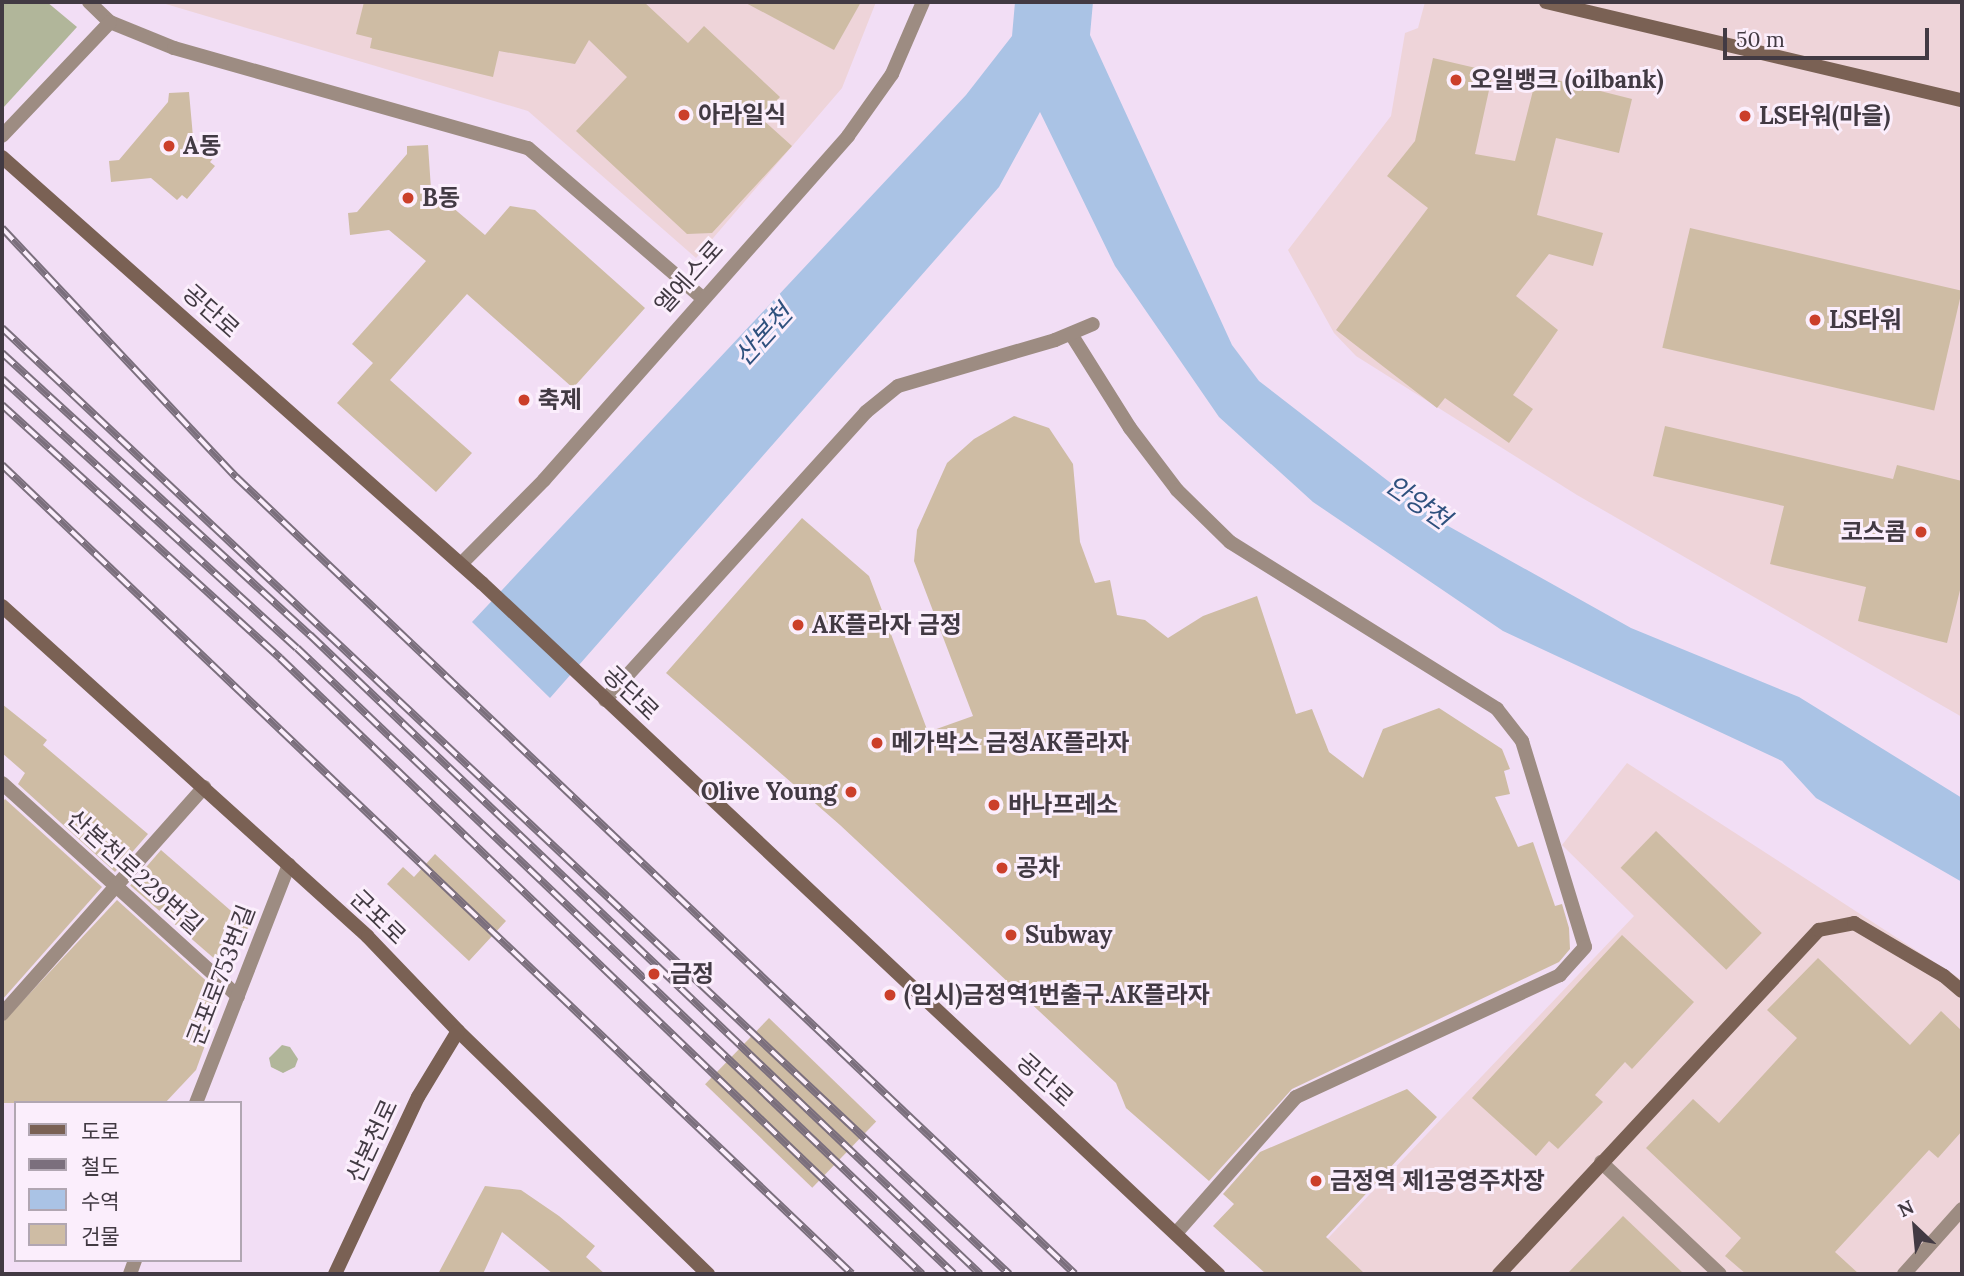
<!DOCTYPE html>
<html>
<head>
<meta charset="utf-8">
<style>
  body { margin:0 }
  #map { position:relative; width:1964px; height:1276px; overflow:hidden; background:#f2def5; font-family:Lora,"Noto Sans KR",serif }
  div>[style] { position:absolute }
  .industrial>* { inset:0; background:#eed4d9 }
  .green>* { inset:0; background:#b1b69a }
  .water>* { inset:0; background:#aac3e5 }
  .building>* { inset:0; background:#cebca4; transform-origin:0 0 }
  .street>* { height:14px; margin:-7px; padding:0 7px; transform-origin:7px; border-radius:7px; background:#9d8c82 }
  .secondary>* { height:14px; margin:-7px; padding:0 7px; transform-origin:7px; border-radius:7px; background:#7a6154 }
  .rail>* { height:8px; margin-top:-4px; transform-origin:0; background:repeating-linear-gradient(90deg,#fbeefc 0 16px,#7b6f7d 0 32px); box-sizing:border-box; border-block:2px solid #7b6f7d }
  .dots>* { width:19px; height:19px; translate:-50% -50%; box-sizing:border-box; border:4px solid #fbeefc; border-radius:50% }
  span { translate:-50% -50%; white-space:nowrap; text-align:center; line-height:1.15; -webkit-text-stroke:6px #fbeefc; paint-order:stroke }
  .poi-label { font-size:24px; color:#423a43; font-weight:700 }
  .left { translate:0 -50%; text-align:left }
  .right { translate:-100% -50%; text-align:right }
  .street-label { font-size:24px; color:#423a43 }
  .water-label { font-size:26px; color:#2f517e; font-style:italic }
  .frame { position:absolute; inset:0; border:4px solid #423a43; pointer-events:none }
  .legend { position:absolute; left:14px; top:1101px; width:228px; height:161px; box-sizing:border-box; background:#fbeefc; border:2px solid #b1a6b2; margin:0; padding:9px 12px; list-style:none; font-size:21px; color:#423a43 }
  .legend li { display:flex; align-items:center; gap:14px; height:35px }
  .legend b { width:35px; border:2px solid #b1a6b2 }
  .north { position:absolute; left:1880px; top:1192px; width:70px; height:70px; -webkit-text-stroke:5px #fbeefc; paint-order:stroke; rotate:334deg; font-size:19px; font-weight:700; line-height:28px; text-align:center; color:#423a43 }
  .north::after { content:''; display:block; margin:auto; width:24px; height:32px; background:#423a43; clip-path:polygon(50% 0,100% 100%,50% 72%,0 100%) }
  .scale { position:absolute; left:1723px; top:28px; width:206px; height:32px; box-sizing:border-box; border:4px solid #423a43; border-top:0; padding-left:9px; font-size:21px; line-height:24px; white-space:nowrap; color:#423a43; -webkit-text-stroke:5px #fbeefc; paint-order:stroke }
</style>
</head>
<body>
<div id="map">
  <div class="industrial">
    <div style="clip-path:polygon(159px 2px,876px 2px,842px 88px,696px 258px,528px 111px)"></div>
    <div style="clip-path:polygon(1425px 2px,1962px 2px,1962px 717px,1577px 495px,1356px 356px,1334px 333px,1288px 250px,1391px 116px,1405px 33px,1418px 28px)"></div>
    <div style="clip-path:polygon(1627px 763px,1962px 980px,1962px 1274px,1294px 1274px,1634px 916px,1562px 845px)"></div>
  </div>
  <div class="green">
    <div style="clip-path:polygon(2px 2px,47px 2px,77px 27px,3px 108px)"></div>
    <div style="clip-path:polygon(282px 1045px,290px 1047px,298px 1059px,295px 1067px,283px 1073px,271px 1067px,269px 1058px)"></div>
  </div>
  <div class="water">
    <div style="clip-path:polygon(1015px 2px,1093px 2px,1090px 35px,1232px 345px,1259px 381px,1441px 522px,1631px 628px,1799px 697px,1962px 798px,1962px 882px,1816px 798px,1782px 761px,1503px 631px,1313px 502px,1219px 417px,1115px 266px,1040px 112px,999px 187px,550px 698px,472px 622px,966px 95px,1012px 36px)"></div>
  </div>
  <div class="building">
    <div style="clip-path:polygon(364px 2px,644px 2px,688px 43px,704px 26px,780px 97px,761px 118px,792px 146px,712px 233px,687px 234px,576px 131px,627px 77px,589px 40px,575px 64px,499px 51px,493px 77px,370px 48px,372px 38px,356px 34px)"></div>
    <div style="clip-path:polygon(744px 2px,861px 2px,834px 50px)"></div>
    <div style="clip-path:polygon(1433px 58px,1493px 72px,1475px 154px,1515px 161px,1537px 75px,1632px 99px,1619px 153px,1556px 138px,1537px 215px,1603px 233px,1593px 266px,1549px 254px,1516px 296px,1558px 330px,1513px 395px,1533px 409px,1509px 443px,1445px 398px,1437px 408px,1336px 330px,1428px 208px,1387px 176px,1415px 141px)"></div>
    <div style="clip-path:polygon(189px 92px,193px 137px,215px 156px,210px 162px,215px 166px,187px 199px,182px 195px,177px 200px,151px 178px,111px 182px,109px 161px,119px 160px,168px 102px,169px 93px)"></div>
    <div style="clip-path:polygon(428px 145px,431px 189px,485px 235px,510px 206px,535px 210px,645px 308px,573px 388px,467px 294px,390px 380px,472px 453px,436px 492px,337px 403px,373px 363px,352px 344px,426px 261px,389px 230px,350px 235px,348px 213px,357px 212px,407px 154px,407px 146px)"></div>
    <div style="left:1690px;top:228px;width:279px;height:123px;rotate:13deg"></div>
    <div style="clip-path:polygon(1014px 416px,1049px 428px,1073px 464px,1080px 542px,1095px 583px,1110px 580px,1117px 615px,1145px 620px,1168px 638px,1203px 616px,1257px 596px,1296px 714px,1312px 709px,1329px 752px,1363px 778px,1383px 729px,1439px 708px,1502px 749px,1510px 769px,1504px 771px,1510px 794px,1495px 797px,1518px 847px,1533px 842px,1555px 906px,1562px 904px,1569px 928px,1570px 949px,1559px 962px,1292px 1089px,1209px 1181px,1126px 1108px,1116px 1083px,840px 825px,666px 673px,802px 518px,869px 576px,928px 732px,973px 716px,914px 561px,917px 530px,947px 463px,974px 439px)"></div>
    <div style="clip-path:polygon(1665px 426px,1893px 479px,1897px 465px,1962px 481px,1962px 582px,1947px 643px,1858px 621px,1866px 587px,1770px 564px,1784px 506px,1653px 476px)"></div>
    <div style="clip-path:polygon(2px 704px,47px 740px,43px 745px,148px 834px,115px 872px,18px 784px,25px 773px,2px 753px)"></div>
    <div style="clip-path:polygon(5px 799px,102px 887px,2px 1000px,2px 803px)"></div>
    <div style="left:1656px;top:831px;width:147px;height:51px;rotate:44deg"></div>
    <div style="left:161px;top:850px;width:117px;height:47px;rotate:41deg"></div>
    <div style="clip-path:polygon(435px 854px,506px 921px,469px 961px,387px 884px,403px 867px,414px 877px)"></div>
    <div style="clip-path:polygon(117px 900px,223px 996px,196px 1070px,165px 1103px,2px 1103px,2px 1023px)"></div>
    <div style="clip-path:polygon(1622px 935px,1694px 1002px,1632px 1069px,1625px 1062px,1595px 1095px,1603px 1102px,1558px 1149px,1549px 1141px,1536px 1156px,1472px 1098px)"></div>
    <div style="clip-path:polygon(1818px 958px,1910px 1045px,1941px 1011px,1962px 1031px,1962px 1131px,1938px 1158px,1929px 1150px,1835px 1252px,1859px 1274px,1746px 1274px,1725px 1256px,1741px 1238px,1646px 1148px,1693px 1099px,1719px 1123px,1797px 1038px,1767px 1010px)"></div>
    <div style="left:769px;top:1018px;width:149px;height:92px;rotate:44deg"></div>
    <div style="clip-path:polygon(1407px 1089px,1437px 1117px,1326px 1237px,1365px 1274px,1266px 1274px,1213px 1226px,1234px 1204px,1223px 1194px,1260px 1152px)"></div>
    <div style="clip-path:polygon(485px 1186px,521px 1190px,559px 1216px,595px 1246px,586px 1257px,605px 1274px,553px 1274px,502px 1232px,483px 1274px,438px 1274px)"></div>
    <div style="clip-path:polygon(1623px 1216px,1684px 1274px,1567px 1274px)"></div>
  </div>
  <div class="street">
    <div style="left:89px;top:2px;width:29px;rotate:44deg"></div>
    <div style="left:110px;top:22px;width:69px;rotate:22.1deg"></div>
    <div style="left:174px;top:48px;width:368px;rotate:15.8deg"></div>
    <div style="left:528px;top:148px;width:228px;rotate:40.7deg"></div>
    <div style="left:2px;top:136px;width:157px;rotate:-46.5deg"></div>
    <div style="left:1071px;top:334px;width:111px;rotate:57.9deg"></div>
    <div style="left:1130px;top:428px;width:78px;rotate:52.8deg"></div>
    <div style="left:1177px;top:490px;width:74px;rotate:44.5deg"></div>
    <div style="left:1230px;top:542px;width:315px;rotate:32deg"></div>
    <div style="left:1497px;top:709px;width:41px;rotate:52deg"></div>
    <div style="left:1522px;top:741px;width:215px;rotate:73deg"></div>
    <div style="left:1585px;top:947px;width:38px;rotate:132deg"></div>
    <div style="left:1560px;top:975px;width:291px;rotate:155.2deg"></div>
    <div style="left:1296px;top:1097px;width:181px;rotate:131.4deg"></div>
    <div style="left:461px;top:564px;width:118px;rotate:-45.3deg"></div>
    <div style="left:544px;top:480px;width:459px;rotate:-48.5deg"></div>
    <div style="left:848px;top:136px;width:76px;rotate:-54.6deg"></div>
    <div style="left:892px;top:74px;width:78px;rotate:-66.7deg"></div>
    <div style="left:605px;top:700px;width:389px;rotate:-47.8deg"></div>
    <div style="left:866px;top:412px;width:41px;rotate:-39.1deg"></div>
    <div style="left:898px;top:386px;width:164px;rotate:-16.3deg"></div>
    <div style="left:1055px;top:340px;width:41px;rotate:-22.8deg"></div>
    <div style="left:2px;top:783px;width:318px;rotate:42.1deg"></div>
    <div style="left:2px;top:1014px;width:304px;rotate:-48.3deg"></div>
    <div style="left:196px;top:1103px;width:256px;rotate:-68.7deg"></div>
    <div style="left:1601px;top:1162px;width:163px;rotate:43.3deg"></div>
    <div style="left:130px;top:1274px;width:15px;rotate:-70deg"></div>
    <div style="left:1904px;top:1274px;width:87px;rotate:-48.3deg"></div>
  </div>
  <div class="secondary">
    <div style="left:1546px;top:2px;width:427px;rotate:13.3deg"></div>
    <div style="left:2px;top:157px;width:642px;rotate:41.59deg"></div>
    <div style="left:482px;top:583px;width:1010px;rotate:43.19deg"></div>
    <div style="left:2px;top:606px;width:493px;rotate:42.1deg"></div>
    <div style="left:368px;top:937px;width:130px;rotate:46.2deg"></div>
    <div style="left:458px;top:1031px;width:349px;rotate:44.2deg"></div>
    <div style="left:335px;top:1274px;width:195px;rotate:-64.9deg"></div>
    <div style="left:418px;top:1097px;width:77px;rotate:-58.8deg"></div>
    <div style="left:1499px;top:1274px;width:470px;rotate:-47.1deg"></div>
    <div style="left:1819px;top:930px;width:36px;rotate:-11deg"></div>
    <div style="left:1854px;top:923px;width:104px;rotate:30.5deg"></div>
    <div style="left:1944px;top:976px;width:23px;rotate:40deg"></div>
  </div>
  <div class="rail">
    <div style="left:2px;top:228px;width:342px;rotate:46.8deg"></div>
    <div style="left:236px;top:477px;width:1157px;rotate:43.53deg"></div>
    <div style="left:2px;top:328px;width:1382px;rotate:43.21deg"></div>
    <div style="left:2px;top:353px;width:418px;rotate:42.5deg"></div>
    <div style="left:310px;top:635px;width:926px;rotate:43.64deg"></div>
    <div style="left:2px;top:379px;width:399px;rotate:42.4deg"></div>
    <div style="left:297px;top:648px;width:907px;rotate:43.62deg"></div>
    <div style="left:2px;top:405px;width:376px;rotate:42.3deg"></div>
    <div style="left:280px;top:658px;width:890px;rotate:43.82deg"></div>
    <div style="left:2px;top:465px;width:1173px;rotate:43.58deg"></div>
  </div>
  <div class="dots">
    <div style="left:1456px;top:80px;background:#cb3f2a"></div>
    <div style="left:684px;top:115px;background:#cb3f2a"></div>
    <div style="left:1745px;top:116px;background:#cb3f2a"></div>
    <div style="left:169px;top:146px;background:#cb3f2a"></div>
    <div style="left:408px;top:198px;background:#cb3f2a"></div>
    <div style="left:1815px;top:320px;background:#cb3f2a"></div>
    <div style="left:524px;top:400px;background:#cb3f2a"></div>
    <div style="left:1921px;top:532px;background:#cb3f2a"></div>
    <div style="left:798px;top:625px;background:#cb3f2a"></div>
    <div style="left:877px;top:743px;background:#cb3f2a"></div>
    <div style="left:851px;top:792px;background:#cb3f2a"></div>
    <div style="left:994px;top:805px;background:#cb3f2a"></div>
    <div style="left:1002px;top:868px;background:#cb3f2a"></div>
    <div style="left:1011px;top:935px;background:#cb3f2a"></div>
    <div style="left:654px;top:974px;background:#cb3f2a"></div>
    <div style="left:890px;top:995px;background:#cb3f2a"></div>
    <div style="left:1316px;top:1181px;background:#cb3f2a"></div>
  </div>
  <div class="poi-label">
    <span class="left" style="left:1470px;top:80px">오일뱅크 (oilbank)</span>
    <span class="left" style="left:698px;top:115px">아라일식</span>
    <span class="left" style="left:1759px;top:116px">LS타워(마을)</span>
    <span class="left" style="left:183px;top:146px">A동</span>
    <span class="left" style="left:422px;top:198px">B동</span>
    <span class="left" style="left:1829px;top:320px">LS타워</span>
    <span class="left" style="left:538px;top:400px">축제</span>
    <span class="right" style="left:1907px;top:532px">코스콤</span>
    <span class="left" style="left:812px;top:625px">AK플라자 금정</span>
    <span class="left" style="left:891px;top:743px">메가박스 금정AK플라자</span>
    <span class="right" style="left:837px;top:792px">Olive Young</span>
    <span class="left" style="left:1008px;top:805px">바나프레소</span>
    <span class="left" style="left:1016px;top:868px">공차</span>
    <span class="left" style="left:1025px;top:935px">Subway</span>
    <span class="left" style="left:670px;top:974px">금정</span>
    <span class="left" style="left:904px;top:995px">(임시)금정역1번출구.AK플라자</span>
    <span class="left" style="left:1330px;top:1181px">금정역 제1공영주차장</span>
  </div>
  <div class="street-label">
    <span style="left:689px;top:277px;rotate:-48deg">엘에스로</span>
    <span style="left:211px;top:311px;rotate:42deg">공단로</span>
    <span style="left:631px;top:693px;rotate:44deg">공단로</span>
    <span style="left:135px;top:872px;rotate:42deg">산본천로229번길</span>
    <span style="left:378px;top:917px;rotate:44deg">군포로</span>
    <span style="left:221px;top:975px;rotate:-69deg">군포로753번길</span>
    <span style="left:1045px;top:1080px;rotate:42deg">공단로</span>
    <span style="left:372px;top:1141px;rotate:-65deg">산본천로</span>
  </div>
  <div class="water-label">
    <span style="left:763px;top:335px;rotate:-48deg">산본천</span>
    <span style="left:1418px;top:502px;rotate:35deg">안양천</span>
  </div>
  <div class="frame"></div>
  <ul class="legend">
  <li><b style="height:9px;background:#7a6154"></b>도로</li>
  <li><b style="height:9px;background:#7b6f7d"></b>철도</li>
  <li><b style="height:19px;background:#aac3e5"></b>수역</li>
  <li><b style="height:19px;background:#cebca4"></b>건물</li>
  </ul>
  <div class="north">N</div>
  <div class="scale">50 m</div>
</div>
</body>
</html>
